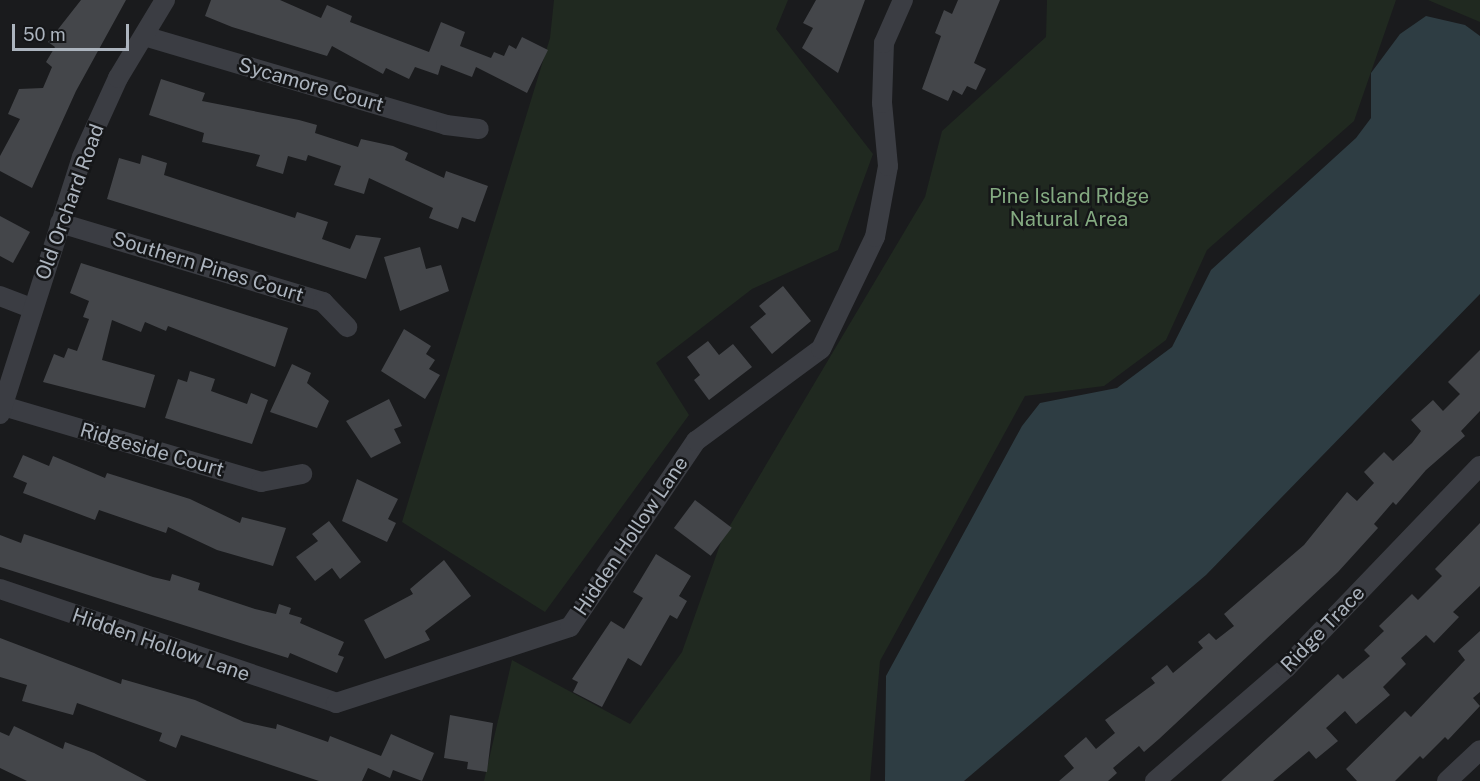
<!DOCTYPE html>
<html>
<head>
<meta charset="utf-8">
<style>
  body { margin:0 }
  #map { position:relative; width:1480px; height:781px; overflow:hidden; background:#1a1b1d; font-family:"Public Sans",sans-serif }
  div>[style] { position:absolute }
  .green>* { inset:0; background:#202920 }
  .water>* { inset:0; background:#2e3d43 }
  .building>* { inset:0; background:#44464a; transform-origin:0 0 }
  .minor>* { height:20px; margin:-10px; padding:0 10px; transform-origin:10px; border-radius:10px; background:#3b3d43 }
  span { translate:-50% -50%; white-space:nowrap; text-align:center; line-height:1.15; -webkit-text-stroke:5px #151618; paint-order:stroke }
  .street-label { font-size:20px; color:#acb4be }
  .park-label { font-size:20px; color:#84aa81 }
  .scale { position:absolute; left:12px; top:24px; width:117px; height:27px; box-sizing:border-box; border:3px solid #acb4be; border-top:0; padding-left:8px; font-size:18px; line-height:21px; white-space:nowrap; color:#acb4be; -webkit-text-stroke:4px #151618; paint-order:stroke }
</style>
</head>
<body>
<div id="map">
  <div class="green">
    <div style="clip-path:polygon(554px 0,788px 0,776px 29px,873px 154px,838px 250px,752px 289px,656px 363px,689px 415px,545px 612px,402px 522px,550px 38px)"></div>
    <div style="clip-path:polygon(1047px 0,1396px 0,1354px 121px,1207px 250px,1166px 340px,1104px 386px,1025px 396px,880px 661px,870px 781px,484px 781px,512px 660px,630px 724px,682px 652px,722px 539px,925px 197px,942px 131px,1046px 37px)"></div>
    <div style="clip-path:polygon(1428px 0,1480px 0,1480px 22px)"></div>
  </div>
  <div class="water">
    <div style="clip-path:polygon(1426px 16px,1465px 25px,1480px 36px,1480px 294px,1206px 575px,964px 781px,885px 781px,886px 676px,1022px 426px,1040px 403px,1117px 388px,1172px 347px,1211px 270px,1356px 138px,1371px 118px,1371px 73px,1400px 34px)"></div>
  </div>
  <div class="building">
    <div style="clip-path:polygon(81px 0,126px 0,76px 91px,32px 188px,0 171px,0 156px,20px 119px,8px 114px,19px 89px,43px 88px,52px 67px,46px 62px,55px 47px,48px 42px)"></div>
    <div style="clip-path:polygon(211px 0,280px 0,321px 18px,327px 5px,352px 16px,350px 22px,429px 52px,441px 22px,465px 32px,460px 46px,491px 58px,494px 52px,504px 56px,509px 45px,516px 49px,522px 37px,548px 50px,527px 93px,476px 67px,472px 77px,441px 65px,438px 75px,415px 67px,409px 79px,386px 68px,383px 74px,332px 46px,327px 56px,232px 27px,205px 16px)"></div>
    <div style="clip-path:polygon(816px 0,865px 0,838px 73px,802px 48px,813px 28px,803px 23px)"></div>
    <div style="clip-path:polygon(958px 0,1000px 0,974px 63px,986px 69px,976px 90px,967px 86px,962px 95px,953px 90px,948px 101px,922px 89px,941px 36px,935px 33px,944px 10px,952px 14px)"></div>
    <div style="clip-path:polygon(161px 79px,205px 93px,202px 101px,299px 120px,317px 125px,315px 133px,358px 147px,361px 139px,393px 146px,408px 153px,405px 160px,444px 178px,446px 171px,488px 186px,475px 222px,462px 217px,458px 229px,429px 218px,433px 208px,369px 178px,364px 194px,334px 185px,341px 166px,308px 155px,306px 161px,288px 156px,283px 174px,256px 166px,260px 155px,202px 142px,204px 133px,149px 115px)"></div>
    <div style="clip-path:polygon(142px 155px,167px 163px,164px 175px,295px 218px,297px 212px,328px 222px,322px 239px,350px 249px,356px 235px,381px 238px,366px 279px,107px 199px,119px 158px,140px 164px)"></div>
    <div style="clip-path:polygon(0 216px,30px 232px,13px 263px,0 256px)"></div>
    <div style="clip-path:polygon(420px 247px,426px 269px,441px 265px,449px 291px,400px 311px,384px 257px)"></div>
    <div style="clip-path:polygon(81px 263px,288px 328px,275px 367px,168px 326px,166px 331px,145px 322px,141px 332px,112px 320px,102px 360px,155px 375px,145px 408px,43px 382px,54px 354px,64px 358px,68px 348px,77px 351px,89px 319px,83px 317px,89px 301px,70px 293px)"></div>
    <div style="clip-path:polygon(783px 286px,811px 321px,772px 354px,750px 327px,766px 314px,759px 306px)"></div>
    <div style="clip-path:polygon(404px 329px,431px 346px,426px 354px,435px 360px,429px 369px,440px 375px,425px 399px,381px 371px)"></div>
    <div style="clip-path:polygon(708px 341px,719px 355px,733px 344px,752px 367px,709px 400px,694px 380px,700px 375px,687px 357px)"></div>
    <div style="clip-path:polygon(1480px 350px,1480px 411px,1461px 431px,1465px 436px,1426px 470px,1396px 505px,1393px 502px,1374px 524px,1378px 528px,1338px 572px,1159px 739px,1144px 752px,1139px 746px,1113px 768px,1117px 773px,1108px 781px,1059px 781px,1074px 768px,1064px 756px,1086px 737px,1096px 749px,1115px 733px,1105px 720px,1155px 683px,1151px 678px,1167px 665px,1173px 673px,1203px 648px,1198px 642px,1209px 633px,1216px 640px,1234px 626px,1224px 614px,1304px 545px,1347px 492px,1357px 501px,1374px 483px,1364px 472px,1384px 452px,1393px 461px,1412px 443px,1421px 431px,1411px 420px,1433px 400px,1443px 411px,1460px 394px,1448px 382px)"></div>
    <div style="clip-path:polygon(292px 364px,311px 373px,307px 383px,329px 401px,317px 428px,270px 412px)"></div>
    <div style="clip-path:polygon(190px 371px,215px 379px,211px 391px,247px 404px,251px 393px,268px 400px,252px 444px,165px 418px,178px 379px,187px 382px)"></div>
    <div style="clip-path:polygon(389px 399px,402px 426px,394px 429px,401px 443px,371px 458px,346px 421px)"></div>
    <div style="clip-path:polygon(23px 455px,49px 466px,53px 456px,105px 478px,107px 473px,190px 499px,240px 523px,242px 517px,286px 528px,273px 566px,217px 550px,168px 527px,166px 533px,99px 510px,95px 520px,23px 493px,27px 483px,13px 477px)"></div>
    <div style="clip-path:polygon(357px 479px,398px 499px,388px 519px,396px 523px,387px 542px,342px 521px)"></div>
    <div style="left:695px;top:500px;width:46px;height:35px;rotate:37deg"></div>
    <div style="clip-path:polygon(329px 521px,361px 562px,340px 579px,332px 568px,315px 581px,296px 557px,318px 541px,312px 534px)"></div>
    <div style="clip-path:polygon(1480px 523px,1480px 586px,1453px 612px,1459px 617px,1434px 643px,1426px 635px,1401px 658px,1406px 664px,1383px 687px,1390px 695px,1356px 724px,1345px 711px,1326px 728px,1338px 741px,1316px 759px,1309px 751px,1273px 781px,1221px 781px,1338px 674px,1343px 679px,1370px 656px,1364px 650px,1384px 631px,1379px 626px,1412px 594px,1418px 600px,1442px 576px,1435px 569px)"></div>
    <div style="clip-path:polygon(24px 534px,153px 577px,170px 581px,172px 574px,200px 583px,198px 590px,255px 609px,276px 614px,279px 604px,291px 608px,289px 614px,302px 618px,300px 623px,344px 642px,338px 655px,344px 657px,337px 673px,290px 653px,288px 658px,0 567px,0 535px,21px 543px)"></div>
    <div style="clip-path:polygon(656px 554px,691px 576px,679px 596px,687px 601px,677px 619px,670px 615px,641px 666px,628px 658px,602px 707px,573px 692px,578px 682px,572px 679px,611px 621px,624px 629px,643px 598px,633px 592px)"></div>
    <div style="clip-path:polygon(444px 560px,471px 596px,425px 631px,430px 640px,385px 659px,364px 620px,413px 594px,410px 589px)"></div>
    <div style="clip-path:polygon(1480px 631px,1480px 692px,1473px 698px,1480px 706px,1448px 740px,1445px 737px,1423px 759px,1420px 756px,1395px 781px,1357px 781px,1346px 769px,1405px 711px,1411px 717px,1465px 660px,1458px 651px)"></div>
    <div style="clip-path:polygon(0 638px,121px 684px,122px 679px,195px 700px,244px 722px,276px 729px,277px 724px,328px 742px,330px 736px,381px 756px,391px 734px,434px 753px,422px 781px,393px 770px,390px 778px,368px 768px,362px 781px,319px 781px,181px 735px,176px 748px,159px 741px,162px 733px,77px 703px,73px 715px,22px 701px,27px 685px,0 677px)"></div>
    <div style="clip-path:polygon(450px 715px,493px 723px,487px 772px,467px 769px,468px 762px,444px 758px)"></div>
    <div style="clip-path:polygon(14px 726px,63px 749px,65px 742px,94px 753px,147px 781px,27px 781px,0 768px,0 732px,9px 736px)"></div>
  </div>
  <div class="minor">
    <div style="left:144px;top:36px;width:315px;rotate:16.4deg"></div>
    <div style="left:446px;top:125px;width:33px;rotate:7deg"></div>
    <div style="left:60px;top:223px;width:275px;rotate:16.7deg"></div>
    <div style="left:323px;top:302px;width:35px;rotate:46deg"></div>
    <div style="left:0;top:296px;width:33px;rotate:21deg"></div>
    <div style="left:3px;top:406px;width:269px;rotate:16.4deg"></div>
    <div style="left:261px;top:482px;width:42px;rotate:-11deg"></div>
    <div style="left:0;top:414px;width:270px;rotate:-72.3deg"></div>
    <div style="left:82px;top:157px;width:87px;rotate:-65.5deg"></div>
    <div style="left:118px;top:78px;width:91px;rotate:-58.9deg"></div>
    <div style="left:0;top:589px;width:355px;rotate:18.7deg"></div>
    <div style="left:336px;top:703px;width:246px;rotate:-18deg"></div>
    <div style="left:570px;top:627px;width:225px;rotate:-55.9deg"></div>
    <div style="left:696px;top:441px;width:155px;rotate:-36.4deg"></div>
    <div style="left:821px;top:349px;width:124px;rotate:-64.3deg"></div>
    <div style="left:875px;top:237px;width:72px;rotate:-79.6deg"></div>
    <div style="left:888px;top:166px;width:63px;rotate:-95.4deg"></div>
    <div style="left:882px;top:103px;width:60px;rotate:-88.1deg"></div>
    <div style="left:884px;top:43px;width:47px;rotate:-66.2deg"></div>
    <div style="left:1155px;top:781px;width:173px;rotate:-40.8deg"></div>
    <div style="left:1286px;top:668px;width:280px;rotate:-46.2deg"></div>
    <div style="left:1447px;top:781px;width:45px;rotate:-43.2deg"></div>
  </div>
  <div class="street-label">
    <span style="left:311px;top:85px;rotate:16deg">Sycamore Court</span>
    <span style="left:70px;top:202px;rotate:-70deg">Old Orchard Road</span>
    <span style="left:208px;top:267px;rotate:17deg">Southern Pines Court</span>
    <span style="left:152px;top:450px;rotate:16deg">Ridgeside Court</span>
    <span style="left:631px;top:536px;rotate:-56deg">Hidden Hollow Lane</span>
    <span style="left:1323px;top:629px;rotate:-46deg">Ridge Trace</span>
    <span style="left:161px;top:645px;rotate:19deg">Hidden Hollow Lane</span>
  </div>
  <div class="park-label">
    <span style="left:1069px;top:208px">Pine Island Ridge<br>Natural Area</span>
  </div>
  <div class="scale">50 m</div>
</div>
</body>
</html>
